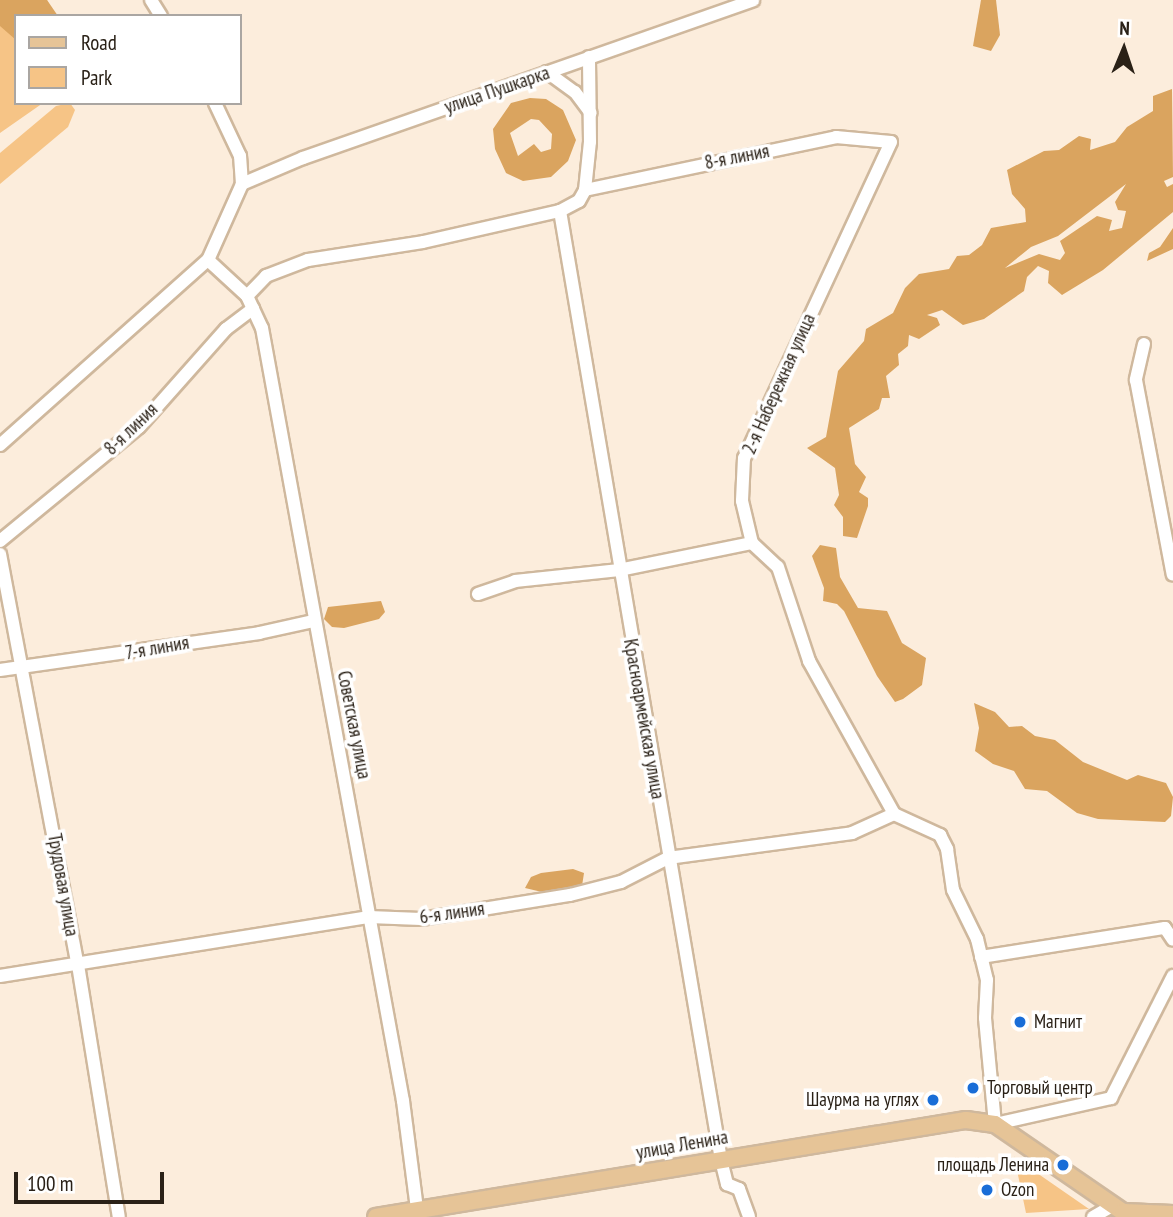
<!DOCTYPE html>
<html>
<head>
<meta charset="utf-8">
<style>
  body { margin:0 }
  #map { position:relative; width:1173px; height:1217px; overflow:hidden; background:#fceddc; font-family:"PT Sans Narrow",sans-serif }
  div>[style] { position:absolute }
  .green>* { inset:0; background:#f6c486 }
  .water>* { inset:0; background:#daa45f }
  .roads { filter:drop-shadow(2px 0 #cfb89d) drop-shadow(-2px 0 #cfb89d) drop-shadow(0 2px #cfb89d) drop-shadow(0 -2px #cfb89d) }
  .minor>* { height:12px; margin:-6px; padding:0 6px; transform-origin:6px; border-radius:6px; background:#fff }
  .major>* { height:16px; margin:-8px; padding:0 8px; transform-origin:8px; border-radius:8px; background:#e6c497 }
  .dots>* { width:19px; height:19px; translate:-50% -50%; box-sizing:border-box; border:4px solid #fff; border-radius:50% }
  span { translate:-50% -50%; white-space:nowrap; text-align:center; line-height:1.15; -webkit-text-stroke:7px #fff; paint-order:stroke }
  .street-label { font-size:19px; color:#2a2117 }
  .poi-label { font-size:19px; color:#2a2117 }
  .left { translate:0 -50%; text-align:left }
  .right { translate:-100% -50%; text-align:right }
  .legend { position:absolute; left:14px; top:14px; width:228px; height:91px; box-sizing:border-box; background:#fff; border:2px solid #aaa6a2; margin:0; padding:9px 12px; list-style:none; font-size:21px; color:#2a2117 }
  .legend li { display:flex; align-items:center; gap:14px; height:35px }
  .legend b { width:35px; border:2px solid #aaa6a2 }
  .north { position:absolute; left:1089px; top:14px; width:70px; height:70px; -webkit-text-stroke:5px #fff; paint-order:stroke; rotate:2deg; font-size:19px; font-weight:700; line-height:28px; text-align:center; color:#2a2117 }
  .north::after { content:''; display:block; margin:auto; width:24px; height:32px; background:#2a2117; clip-path:polygon(50% 0,100% 100%,50% 72%,0 100%) }
  .scale { position:absolute; left:14px; top:1172px; width:150px; height:32px; box-sizing:border-box; border:4px solid #2a2117; border-top:0; padding-left:9px; font-size:21px; line-height:24px; white-space:nowrap; color:#2a2117; -webkit-text-stroke:5px #fff; paint-order:stroke }
</style>
</head>
<body>
<div id="map">
  <div class="green">
    <div style="clip-path:polygon(0 0,47px 0,49px 4px,16px 16px,16px 103px,43px 103px,0 133px)"></div>
    <div style="clip-path:polygon(70px 103px,75px 110px,68px 127px,0 184px,0 153px,56px 106px)"></div>
    <div style="clip-path:polygon(1014px 1156px,1014px 1157px,1089px 1209px,1026px 1213px)"></div>
  </div>
  <div class="water">
    <div style="clip-path:polygon(0 0,47px 0,58px 16px,16px 16px,16px 40px,0 26px)"></div>
    <div style="clip-path:polygon(981px 0,996px 0,1000px 35px,991px 51px,973px 46px)"></div>
    <div style="clip-path:polygon(evenodd,1172px 89px,1173px 177px,1164px 181px,1167px 187px,1173px 184px,1173px 212px,1103px 270px,1062px 295px,1048px 283px,1049px 271px,1038px 266px,1027px 277px,1024px 291px,984px 319px,963px 325px,942px 310px,927px 315px,937px 318px,940px 325px,919px 339px,909px 335px,908px 346px,898px 354px,899px 365px,886px 376px,890px 398px,882px 398px,879px 409px,849px 428px,855px 464px,866px 477px,859px 492px,868px 498px,868px 506px,857px 538px,843px 536px,843px 517px,834px 505px,839px 495px,835px 468px,807px 448px,826px 437px,838px 371px,864px 341px,866px 329px,893px 313px,905px 288px,919px 274px,949px 269px,957px 256px,969px 255px,982px 245px,991px 228px,1026px 222px,1025px 209px,1012px 194px,1007px 170px,1044px 151px,1059px 150px,1079px 136px,1091px 139px,1090px 150px,1115px 142px,1127px 127px,1153px 111px,1153px 96px,1172px 89px,1126px 184px,1115px 202px,1118px 210px,1126px 211px,1122px 228px,1109px 231px,1112px 220px,1097px 216px,1060px 241px,1065px 253px,1060px 260px,1039px 254px,1005px 268px,1031px 247px,1058px 236px,1126px 184px)"></div>
    <div style="clip-path:polygon(evenodd,530px 98px,546px 99px,563px 110px,576px 140px,568px 161px,551px 177px,523px 181px,506px 173px,495px 149px,493px 129px,511px 103px,530px 98px,531px 119px,539px 120px,552px 134px,551px 149px,541px 152px,534px 144px,518px 156px,510px 133px,531px 119px)"></div>
    <div style="clip-path:polygon(1173px 228px,1173px 249px,1147px 261px,1149px 253px,1160px 247px)"></div>
    <div style="clip-path:polygon(820px 545px,836px 548px,840px 577px,858px 608px,887px 611px,902px 643px,926px 658px,922px 685px,903px 699px,895px 702px,877px 676px,844px 611px,837px 604px,823px 601px,824px 588px,812px 556px)"></div>
    <div style="clip-path:polygon(381px 601px,385px 612px,379px 619px,344px 628px,332px 627px,324px 619px,328px 607px)"></div>
    <div style="clip-path:polygon(974px 703px,995px 712px,1009px 727px,1022px 726px,1035px 736px,1055px 740px,1083px 762px,1127px 780px,1138px 775px,1166px 783px,1173px 797px,1171px 816px,1165px 822px,1098px 819px,1077px 813px,1047px 791px,1025px 789px,1014px 771px,993px 764px,975px 751px,979px 728px)"></div>
    <div style="clip-path:polygon(573px 869px,584px 873px,582px 886px,542px 892px,525px 888px,531px 877px,541px 873px)"></div>
  </div>
  <div class="roads">
    <div class="minor">
      <div style="left:151px;top:0;width:19px;rotate:58deg"></div>
      <div style="left:547px;top:72px;width:34px;rotate:36deg"></div>
      <div style="left:575px;top:92px;width:26px;rotate:53deg"></div>
      <div style="left:242px;top:184px;width:66px;rotate:-23.1deg"></div>
      <div style="left:303px;top:158px;width:477px;rotate:-19.3deg"></div>
      <div style="left:585px;top:190px;width:257px;rotate:-11.9deg"></div>
      <div style="left:836px;top:137px;width:55px;rotate:5.2deg"></div>
      <div style="left:891px;top:142px;width:349px;rotate:114.9deg"></div>
      <div style="left:744px;top:458px;width:43px;rotate:92.7deg"></div>
      <div style="left:742px;top:501px;width:43px;rotate:76.6deg"></div>
      <div style="left:752px;top:543px;width:35px;rotate:43deg"></div>
      <div style="left:778px;top:567px;width:99px;rotate:71.7deg"></div>
      <div style="left:809px;top:661px;width:175px;rotate:60.9deg"></div>
      <div style="left:560px;top:211px;width:963px;rotate:80.37deg"></div>
      <div style="left:721px;top:1160px;width:25px;rotate:76deg"></div>
      <div style="left:727px;top:1184px;width:13px;rotate:23deg"></div>
      <div style="left:739px;top:1189px;width:29px;rotate:70deg"></div>
      <div style="left:208px;top:260px;width:53px;rotate:42.7deg"></div>
      <div style="left:247px;top:296px;width:35px;rotate:65deg"></div>
      <div style="left:262px;top:328px;width:786px;rotate:79.66deg"></div>
      <div style="left:403px;top:1101px;width:109px;rotate:82.6deg"></div>
      <div style="left:247px;top:296px;width:28px;rotate:-46deg"></div>
      <div style="left:266px;top:276px;width:45px;rotate:-20.9deg"></div>
      <div style="left:308px;top:260px;width:116px;rotate:-8.9deg"></div>
      <div style="left:423px;top:242px;width:140px;rotate:-12.8deg"></div>
      <div style="left:560px;top:211px;width:21px;rotate:-28deg"></div>
      <div style="left:579px;top:201px;width:13px;rotate:-61deg"></div>
      <div style="left:585px;top:190px;width:48px;rotate:-84.1deg"></div>
      <div style="left:590px;top:142px;width:85px;rotate:-90.7deg"></div>
      <div style="left:1144px;top:344px;width:37px;rotate:103deg"></div>
      <div style="left:1136px;top:380px;width:198px;rotate:79.3deg"></div>
      <div style="left:0;top:445px;width:278px;rotate:-41.7deg"></div>
      <div style="left:208px;top:260px;width:83px;rotate:-65.9deg"></div>
      <div style="left:242px;top:184px;width:28px;rotate:-94deg"></div>
      <div style="left:240px;top:156px;width:59px;rotate:-115.3deg"></div>
      <div style="left:0;top:541px;width:180px;rotate:-39.4deg"></div>
      <div style="left:139px;top:427px;width:131px;rotate:-48.4deg"></div>
      <div style="left:226px;top:329px;width:34px;rotate:-37deg"></div>
      <div style="left:0;top:554px;width:418px;rotate:79.3deg"></div>
      <div style="left:78px;top:965px;width:255px;rotate:80.8deg"></div>
      <div style="left:478px;top:594px;width:39px;rotate:-19deg"></div>
      <div style="left:515px;top:581px;width:105px;rotate:-6deg"></div>
      <div style="left:619px;top:570px;width:136px;rotate:-11.5deg"></div>
      <div style="left:0;top:670px;width:262px;rotate:-8.1deg"></div>
      <div style="left:259px;top:633px;width:55px;rotate:-12.5deg"></div>
      <div style="left:894px;top:814px;width:51px;rotate:24.5deg"></div>
      <div style="left:940px;top:835px;width:16px;rotate:63deg"></div>
      <div style="left:947px;top:849px;width:41px;rotate:81.7deg"></div>
      <div style="left:953px;top:890px;width:55px;rotate:63.9deg"></div>
      <div style="left:977px;top:939px;width:42px;rotate:76.3deg"></div>
      <div style="left:987px;top:980px;width:38px;rotate:93deg"></div>
      <div style="left:985px;top:1018px;width:106px;rotate:84.6deg"></div>
      <div style="left:995px;top:1124px;width:119px;rotate:-12.6deg"></div>
      <div style="left:1111px;top:1098px;width:137px;rotate:-63.1deg"></div>
      <div style="left:981px;top:957px;width:186px;rotate:-9deg"></div>
      <div style="left:1165px;top:928px;width:14px;rotate:56deg"></div>
      <div style="left:0;top:976px;width:374px;rotate:-9.1deg"></div>
      <div style="left:369px;top:917px;width:52px;rotate:2.2deg"></div>
      <div style="left:421px;top:919px;width:151px;rotate:-9.2deg"></div>
      <div style="left:570px;top:895px;width:53px;rotate:-14.3deg"></div>
      <div style="left:621px;top:882px;width:53px;rotate:-27.1deg"></div>
      <div style="left:668px;top:858px;width:186px;rotate:-7.7deg"></div>
      <div style="left:852px;top:833px;width:46px;rotate:-24.3deg"></div>
      <div style="left:1093px;top:1217px;width:22px;rotate:-30deg"></div>
    </div>
    <div class="major">
      <div style="left:376px;top:1217px;width:598px;rotate:-9.34deg"></div>
      <div style="left:966px;top:1120px;width:29px;rotate:8deg"></div>
      <div style="left:995px;top:1124px;width:155px;rotate:34.5deg"></div>
      <div style="left:1123px;top:1212px;width:50px;rotate:2.3deg"></div>
    </div>
  </div>
  <div class="dots">
    <div style="left:1020px;top:1022px;background:#196dd7"></div>
    <div style="left:973px;top:1088px;background:#196dd7"></div>
    <div style="left:933px;top:1100px;background:#196dd7"></div>
    <div style="left:1063px;top:1165px;background:#196dd7"></div>
    <div style="left:987px;top:1190px;background:#196dd7"></div>
  </div>
  <div class="street-label">
    <span style="left:497px;top:90px;rotate:-19deg">улица Пушкарка</span>
    <span style="left:737px;top:157px;rotate:-11deg">8-я линия</span>
    <span style="left:779px;top:384px;rotate:-66deg">2-я Набережная улица</span>
    <span style="left:131px;top:429px;rotate:-44deg">8-я линия</span>
    <span style="left:157px;top:648px;rotate:-10deg">7-я линия</span>
    <span style="left:644px;top:719px;rotate:80deg">Красноармейская улица</span>
    <span style="left:354px;top:725px;rotate:79deg">Советская улица</span>
    <span style="left:63px;top:885px;rotate:80deg">Трудовая улица</span>
    <span style="left:452px;top:913px;rotate:-8deg">6-я линия</span>
    <span style="left:682px;top:1145px;rotate:-10deg">улица Ленина</span>
  </div>
  <div class="poi-label">
    <span class="left" style="left:1034px;top:1022px">Магнит</span>
    <span class="left" style="left:987px;top:1088px">Торговый центр</span>
    <span class="right" style="left:919px;top:1100px">Шаурма на углях</span>
    <span class="right" style="left:1049px;top:1165px">площадь Ленина</span>
    <span class="left" style="left:1001px;top:1190px">Ozon</span>
  </div>
  <ul class="legend">
  <li><b style="height:9px;background:#e6c497"></b>Road</li>
  <li><b style="height:19px;background:#f6c486"></b>Park</li>
  </ul>
  <div class="north">N</div>
  <div class="scale">100 m</div>
</div>
</body>
</html>
